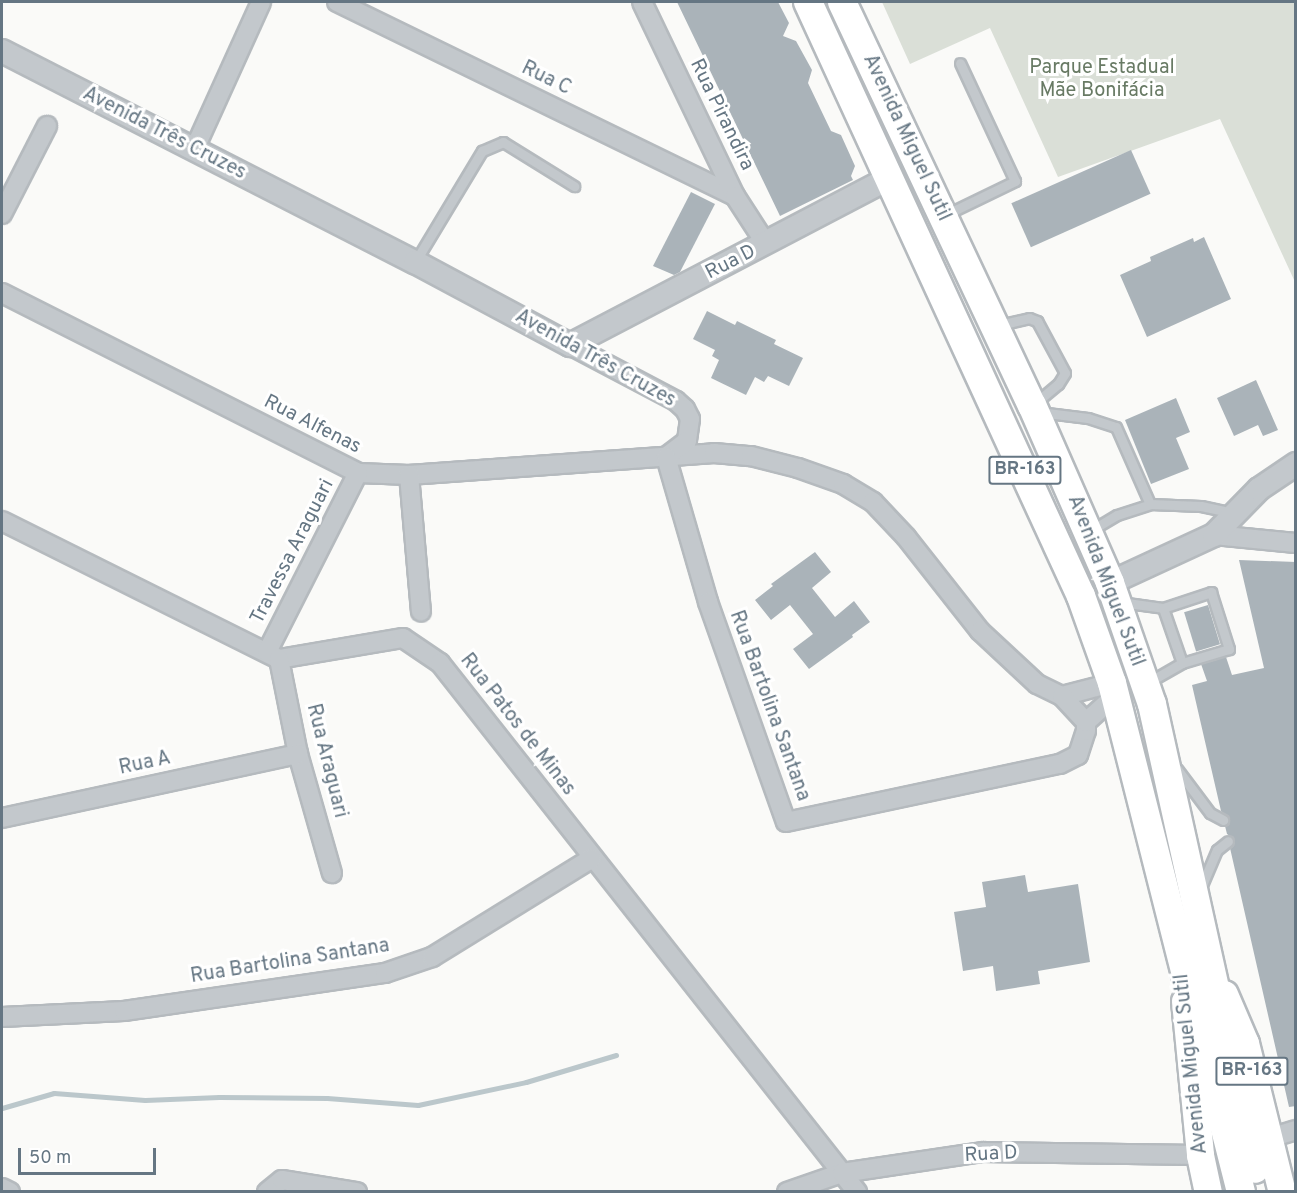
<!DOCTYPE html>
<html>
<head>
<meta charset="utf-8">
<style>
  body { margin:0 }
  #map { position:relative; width:1297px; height:1193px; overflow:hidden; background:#fafaf8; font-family:Overpass,sans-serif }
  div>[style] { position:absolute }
  .green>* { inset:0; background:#dadfd7 }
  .stream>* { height:5px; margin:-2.5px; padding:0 2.5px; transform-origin:2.5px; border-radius:2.5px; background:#bbc7cb }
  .building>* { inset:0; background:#aab3b9; transform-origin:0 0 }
  .roads { filter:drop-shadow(2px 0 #b5babe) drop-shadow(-2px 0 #b5babe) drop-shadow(0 2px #b5babe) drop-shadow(0 -2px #b5babe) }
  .service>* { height:9px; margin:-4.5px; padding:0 4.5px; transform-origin:4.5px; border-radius:4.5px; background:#c3c8cc }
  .minor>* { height:18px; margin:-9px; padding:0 9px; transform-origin:9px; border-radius:9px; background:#c3c8cc }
  .tertiary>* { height:22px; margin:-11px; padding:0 11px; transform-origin:11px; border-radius:11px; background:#c3c8cc }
  .primary>* { height:27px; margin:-13.5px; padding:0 13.5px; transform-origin:13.5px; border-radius:13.5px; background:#fff }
  .trunk>* { height:28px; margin:-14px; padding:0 14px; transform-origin:14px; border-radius:14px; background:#fff }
  span { translate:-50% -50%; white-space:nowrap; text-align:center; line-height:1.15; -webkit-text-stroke:6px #fff; paint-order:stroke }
  .shield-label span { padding:2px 4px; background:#fff; border:2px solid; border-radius:4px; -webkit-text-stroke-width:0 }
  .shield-label { font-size:18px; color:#657683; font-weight:700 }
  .park-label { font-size:20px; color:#687a64 }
  .street-label { font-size:20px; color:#657683 }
  .frame { position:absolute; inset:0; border:3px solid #657683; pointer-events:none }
  .scale { position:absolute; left:18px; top:1148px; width:138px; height:27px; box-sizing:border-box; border:3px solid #657683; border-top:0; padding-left:8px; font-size:18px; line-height:21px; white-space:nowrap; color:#657683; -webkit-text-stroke:4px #fff; paint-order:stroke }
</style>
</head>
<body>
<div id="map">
  <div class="green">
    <div style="clip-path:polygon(882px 2px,1295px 2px,1295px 282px,1220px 119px,1058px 177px,990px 28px,910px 64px)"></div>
  </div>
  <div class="stream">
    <div style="left:2px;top:1108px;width:54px;rotate:-16.1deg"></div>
    <div style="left:54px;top:1093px;width:91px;rotate:4.4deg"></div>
    <div style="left:145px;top:1100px;width:74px;rotate:-2.3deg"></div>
    <div style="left:219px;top:1097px;width:108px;rotate:0.5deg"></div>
    <div style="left:327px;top:1098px;width:91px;rotate:4.4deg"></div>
    <div style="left:418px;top:1105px;width:110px;rotate:-12deg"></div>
    <div style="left:526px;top:1082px;width:94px;rotate:-16.7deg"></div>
  </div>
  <div class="building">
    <div style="clip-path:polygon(677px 2px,778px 2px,789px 23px,783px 36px,796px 41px,812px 70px,808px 83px,831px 131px,841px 135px,855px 166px,851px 176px,853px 180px,780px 216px)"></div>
    <div style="left:1131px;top:150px;width:48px;height:131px;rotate:66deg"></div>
    <div style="clip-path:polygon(691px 192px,715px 204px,680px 272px,674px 275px,653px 266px)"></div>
    <div style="clip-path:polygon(1204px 237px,1231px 299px,1147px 337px,1120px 275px,1151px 261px,1150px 257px,1193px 238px,1194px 242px)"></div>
    <div style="clip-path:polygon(707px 311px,735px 325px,737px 321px,776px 340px,774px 344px,803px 358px,789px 386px,768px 376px,764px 382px,755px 377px,746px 395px,711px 378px,719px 360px,712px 356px,715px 350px,693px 339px)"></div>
    <div style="clip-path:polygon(1256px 380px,1278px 430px,1263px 436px,1258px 425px,1234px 436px,1217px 398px)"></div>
    <div style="clip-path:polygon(1176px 398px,1190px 432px,1176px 438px,1189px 469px,1151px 484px,1125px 420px)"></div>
    <div style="clip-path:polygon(815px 552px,831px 572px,812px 588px,835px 617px,854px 601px,870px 622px,852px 635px,853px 637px,809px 669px,793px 649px,813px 634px,790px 605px,771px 620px,755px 600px,773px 586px,771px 584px)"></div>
    <div style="clip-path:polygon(1239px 560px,1296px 562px,1296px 1106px,1289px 1107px,1230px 848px,1234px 839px,1227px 834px,1225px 826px,1230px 819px,1221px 811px,1192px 685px,1207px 681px,1201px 664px,1226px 657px,1232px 675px,1264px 668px)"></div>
    <div style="left:1208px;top:605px;width:41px;height:25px;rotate:73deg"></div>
    <div style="clip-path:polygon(1025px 875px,1028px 892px,1078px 884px,1090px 962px,1038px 971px,1040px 984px,996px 991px,993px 966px,963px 971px,954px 912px,986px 907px,982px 882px)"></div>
  </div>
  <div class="roads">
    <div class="service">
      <div style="left:945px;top:215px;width:78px;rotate:-25.9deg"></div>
      <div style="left:1015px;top:181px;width:130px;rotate:-115deg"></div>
      <div style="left:415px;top:262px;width:130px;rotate:-58.9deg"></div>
      <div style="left:482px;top:151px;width:23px;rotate:-23deg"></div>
      <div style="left:503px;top:142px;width:84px;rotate:31.8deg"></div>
      <div style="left:999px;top:325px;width:31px;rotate:-13deg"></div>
      <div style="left:1029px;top:318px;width:9px;rotate:21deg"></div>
      <div style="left:1037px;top:321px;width:59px;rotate:61.7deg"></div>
      <div style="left:1065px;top:373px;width:13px;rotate:122deg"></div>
      <div style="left:1058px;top:384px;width:31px;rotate:140deg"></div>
      <div style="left:1039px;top:412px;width:49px;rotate:7deg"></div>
      <div style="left:1088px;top:418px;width:29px;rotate:18deg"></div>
      <div style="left:1116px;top:427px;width:84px;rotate:66.2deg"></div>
      <div style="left:1090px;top:531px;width:31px;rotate:-31deg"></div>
      <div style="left:1117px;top:515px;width:35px;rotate:-18deg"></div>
      <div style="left:1150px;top:504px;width:51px;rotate:2.2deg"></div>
      <div style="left:1201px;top:506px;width:34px;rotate:12deg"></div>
      <div style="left:1120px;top:602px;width:43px;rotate:7.9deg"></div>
      <div style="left:1163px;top:608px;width:58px;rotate:70.9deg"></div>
      <div style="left:1182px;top:663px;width:40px;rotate:150.3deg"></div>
      <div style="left:1163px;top:608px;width:51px;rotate:-18.4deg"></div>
      <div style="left:1211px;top:592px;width:60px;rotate:72.5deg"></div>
      <div style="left:1229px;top:649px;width:49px;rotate:163.4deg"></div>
      <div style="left:1177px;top:769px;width:55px;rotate:53.1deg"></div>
      <div style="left:1210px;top:813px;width:15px;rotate:28deg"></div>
      <div style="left:1202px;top:885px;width:38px;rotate:-67deg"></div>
      <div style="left:1217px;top:850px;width:14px;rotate:-39deg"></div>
    </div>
    <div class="minor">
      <div style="left:337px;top:2px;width:443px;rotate:26deg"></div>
      <div style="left:642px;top:2px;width:215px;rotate:64.4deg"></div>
      <div style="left:735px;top:196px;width:57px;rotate:57.1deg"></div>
      <div style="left:194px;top:150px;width:162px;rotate:-65.6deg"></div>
      <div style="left:2px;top:214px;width:99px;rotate:-62.9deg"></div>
      <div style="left:2px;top:293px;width:399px;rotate:26.8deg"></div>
      <div style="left:358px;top:473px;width:51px;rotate:2.2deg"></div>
      <div style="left:409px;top:475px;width:306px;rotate:-4.1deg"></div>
      <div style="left:714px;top:453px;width:37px;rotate:5deg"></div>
      <div style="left:751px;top:456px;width:49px;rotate:14.3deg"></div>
      <div style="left:798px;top:468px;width:48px;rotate:19.6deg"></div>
      <div style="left:843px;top:484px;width:35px;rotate:31deg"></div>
      <div style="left:873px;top:502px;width:48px;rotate:46.7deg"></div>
      <div style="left:906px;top:537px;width:120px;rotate:51.8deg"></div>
      <div style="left:980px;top:631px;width:78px;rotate:42.9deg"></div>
      <div style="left:1037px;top:684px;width:28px;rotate:26deg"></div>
      <div style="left:1062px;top:696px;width:52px;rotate:-14.6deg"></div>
      <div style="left:570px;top:345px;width:120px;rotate:27.8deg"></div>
      <div style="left:676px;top:401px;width:12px;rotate:42deg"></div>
      <div style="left:685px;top:409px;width:11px;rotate:63deg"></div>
      <div style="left:690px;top:419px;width:22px;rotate:98deg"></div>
      <div style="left:687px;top:441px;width:26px;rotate:143deg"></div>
      <div style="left:666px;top:457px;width:151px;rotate:73.8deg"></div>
      <div style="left:708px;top:602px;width:233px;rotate:70.5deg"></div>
      <div style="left:786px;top:822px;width:280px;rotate:-12deg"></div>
      <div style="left:1060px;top:764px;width:20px;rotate:-27deg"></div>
      <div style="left:1078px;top:755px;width:25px;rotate:-72deg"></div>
      <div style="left:1086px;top:731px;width:9px;rotate:-90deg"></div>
      <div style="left:1086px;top:722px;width:35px;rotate:-133deg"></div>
      <div style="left:409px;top:475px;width:137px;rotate:85deg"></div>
      <div style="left:2px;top:521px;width:309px;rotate:26.5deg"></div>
      <div style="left:279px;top:659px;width:126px;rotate:-9.6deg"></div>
      <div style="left:403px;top:638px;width:45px;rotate:34deg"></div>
      <div style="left:440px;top:663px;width:674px;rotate:51.75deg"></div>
      <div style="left:1214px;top:535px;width:82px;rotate:5.6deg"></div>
      <div style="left:267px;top:652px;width:201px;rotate:-63.1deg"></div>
      <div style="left:279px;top:659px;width:97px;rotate:78.7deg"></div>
      <div style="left:298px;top:754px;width:124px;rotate:74.1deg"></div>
      <div style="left:1086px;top:722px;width:39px;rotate:-42deg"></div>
      <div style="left:2px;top:818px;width:303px;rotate:-12.2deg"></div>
      <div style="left:2px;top:1017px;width:122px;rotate:-2.8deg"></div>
      <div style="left:124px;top:1011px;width:264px;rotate:-8.3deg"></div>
      <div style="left:385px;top:973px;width:50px;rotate:-18.8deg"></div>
      <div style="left:432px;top:957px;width:188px;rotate:-31.7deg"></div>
      <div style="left:1270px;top:1138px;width:27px;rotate:-17deg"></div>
      <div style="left:2px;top:1188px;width:9px;rotate:27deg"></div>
      <div style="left:267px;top:1192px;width:19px;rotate:-39deg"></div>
      <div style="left:282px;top:1180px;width:76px;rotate:9.1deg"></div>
      <div style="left:787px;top:1192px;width:58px;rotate:-19.1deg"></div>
      <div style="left:842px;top:1173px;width:143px;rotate:-8.5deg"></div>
      <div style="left:983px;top:1152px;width:217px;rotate:0.8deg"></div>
    </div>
    <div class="tertiary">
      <div style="left:2px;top:51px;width:464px;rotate:27.1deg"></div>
      <div style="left:415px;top:262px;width:176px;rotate:28.2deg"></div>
      <div style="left:570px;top:345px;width:362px;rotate:-27.6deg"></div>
      <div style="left:1110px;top:583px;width:115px;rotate:-24.8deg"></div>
      <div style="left:1214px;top:535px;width:64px;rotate:-45.6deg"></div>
      <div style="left:1259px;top:489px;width:45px;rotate:-34deg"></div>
    </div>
    <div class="primary">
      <div style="left:1224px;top:994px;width:53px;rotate:66.8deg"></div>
      <div style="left:1245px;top:1043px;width:154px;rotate:76.1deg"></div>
      <div style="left:1185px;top:1001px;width:155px;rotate:84.4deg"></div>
      <div style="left:1200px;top:1155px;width:38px;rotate:78deg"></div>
    </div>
    <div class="trunk">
      <div style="left:808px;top:2px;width:654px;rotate:65.32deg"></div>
      <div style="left:1081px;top:596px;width:92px;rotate:70.4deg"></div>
      <div style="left:1112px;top:683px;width:525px;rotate:75.78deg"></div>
      <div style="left:842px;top:2px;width:446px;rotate:64.8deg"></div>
      <div style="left:1032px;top:405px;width:194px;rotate:66.3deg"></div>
      <div style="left:1110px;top:583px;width:128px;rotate:70.9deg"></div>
      <div style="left:1152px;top:704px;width:476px;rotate:77.5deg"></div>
    </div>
  </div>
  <div class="shield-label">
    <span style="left:1025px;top:470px">BR-163</span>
    <span style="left:1252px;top:1071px">BR-163</span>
  </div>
  <div class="park-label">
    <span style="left:1102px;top:80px">Parque Estadual<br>Mãe Bonifácia</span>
  </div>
  <div class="street-label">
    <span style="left:546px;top:79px;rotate:26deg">Rua C</span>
    <span style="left:721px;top:115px;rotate:64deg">Rua Pirandira</span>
    <span style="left:164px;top:134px;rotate:27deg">Avenida Três Cruzes</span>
    <span style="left:906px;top:138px;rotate:65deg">Avenida Miguel Sutil</span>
    <span style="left:731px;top:263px;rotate:-27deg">Rua D</span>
    <span style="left:595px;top:359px;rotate:29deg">Avenida Três Cruzes</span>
    <span style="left:312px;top:425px;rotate:27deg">Rua Alfenas</span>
    <span style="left:293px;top:552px;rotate:-63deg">Travessa Araguari</span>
    <span style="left:1105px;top:581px;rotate:69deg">Avenida Miguel Sutil</span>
    <span style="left:769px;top:706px;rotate:70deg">Rua Bartolina Santana</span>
    <span style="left:517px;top:725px;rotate:52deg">Rua Patos de Minas</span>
    <span style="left:326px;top:761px;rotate:76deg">Rua Araguari</span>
    <span style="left:145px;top:764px;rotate:-12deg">Rua A</span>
    <span style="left:290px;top:962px;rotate:-9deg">Rua Bartolina Santana</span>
    <span style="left:1192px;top:1064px;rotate:-96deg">Avenida Miguel Sutil</span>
    <span style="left:991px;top:1155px;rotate:-3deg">Rua D</span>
  </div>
  <div class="frame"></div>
  <div class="scale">50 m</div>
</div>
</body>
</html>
